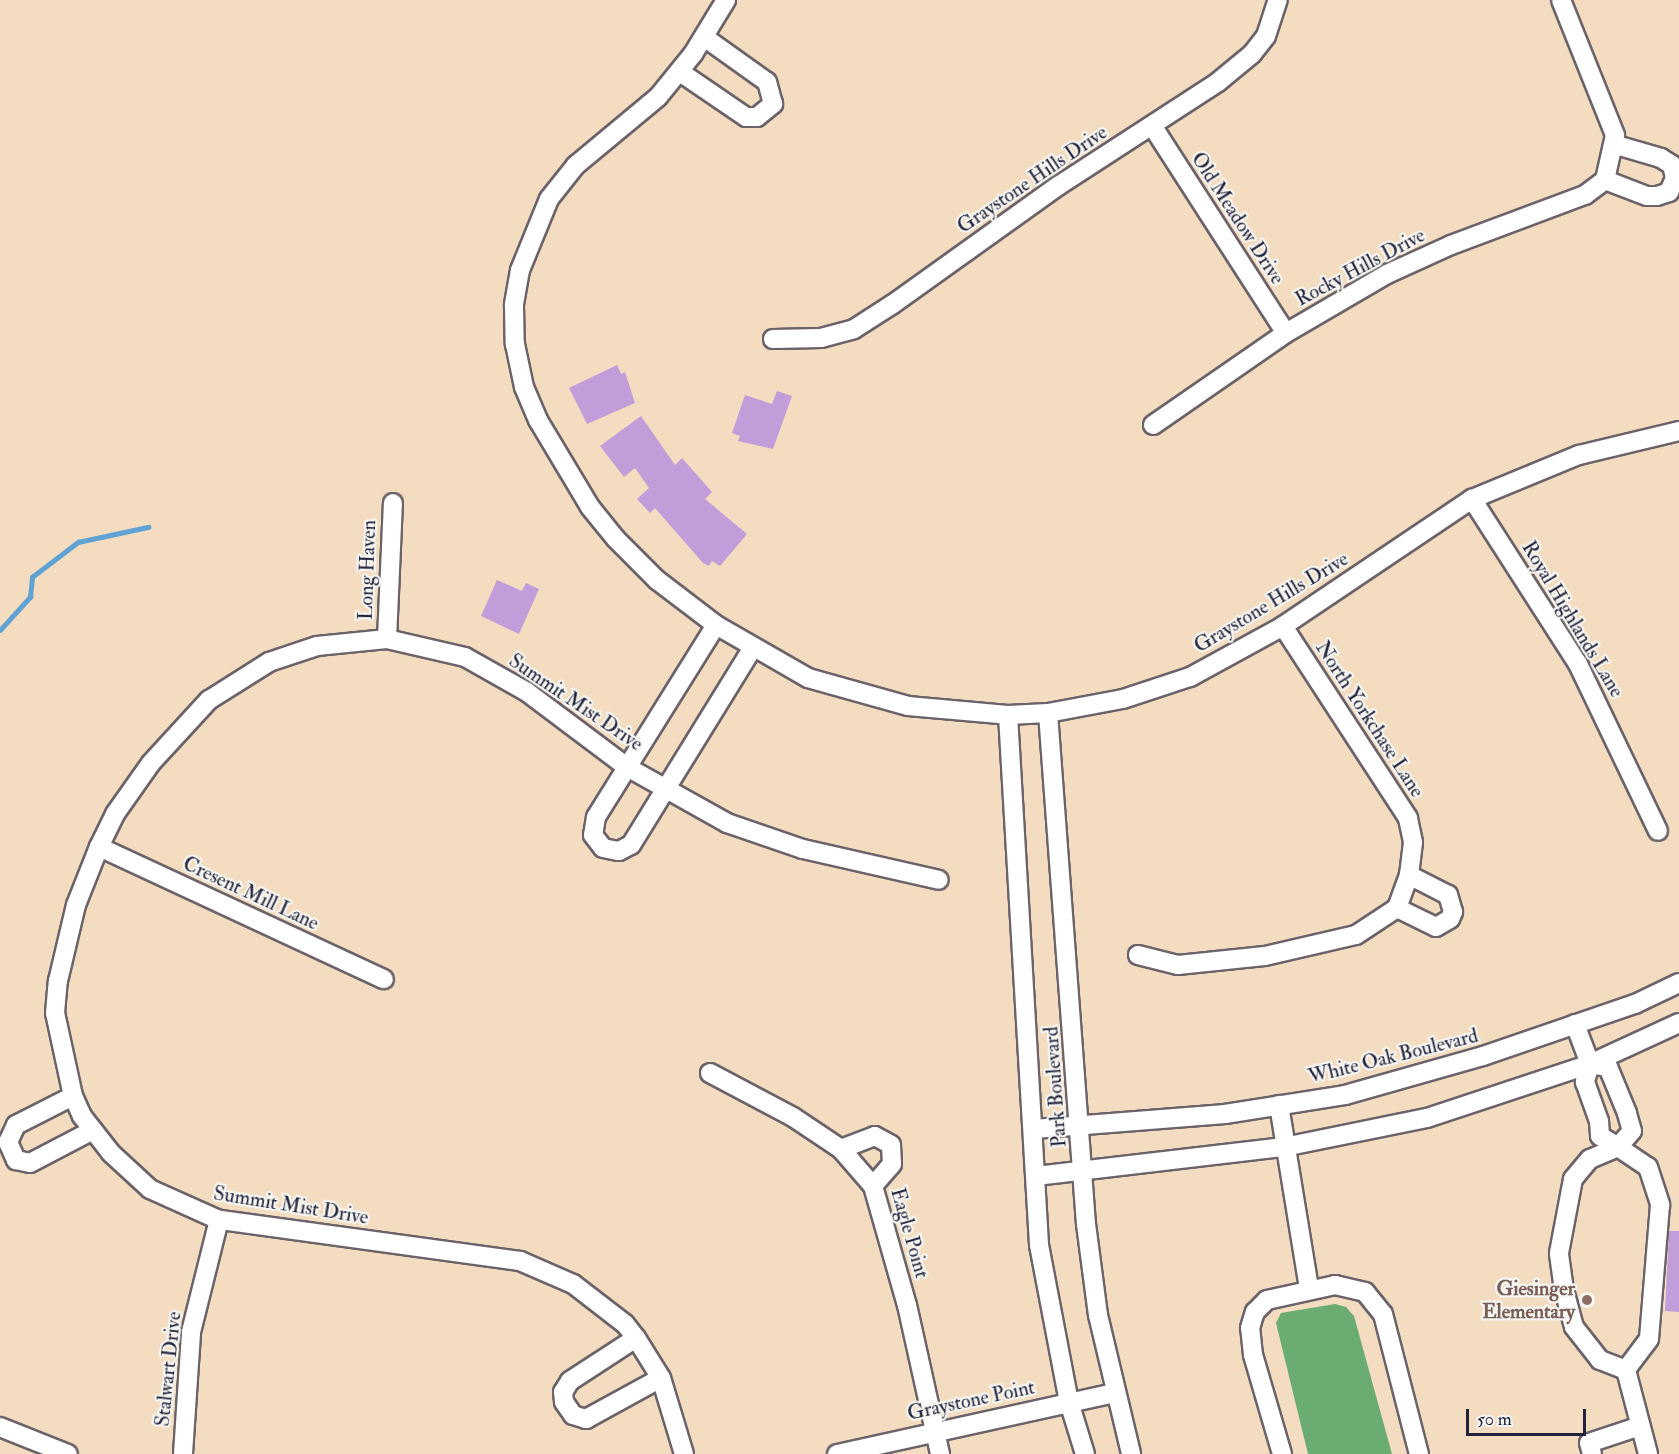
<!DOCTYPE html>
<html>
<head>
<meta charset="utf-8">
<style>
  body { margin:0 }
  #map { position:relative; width:1679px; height:1454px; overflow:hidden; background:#f3dcbf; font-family:"IM FELL Double Pica",serif }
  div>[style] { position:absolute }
  .forest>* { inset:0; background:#6bac71 }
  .stream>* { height:4.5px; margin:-2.25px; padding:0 2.25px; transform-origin:2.25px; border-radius:2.25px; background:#60a2d4 }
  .building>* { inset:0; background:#c19eda }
  .roads { filter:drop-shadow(2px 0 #6b6369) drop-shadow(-2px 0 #6b6369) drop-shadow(0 2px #6b6369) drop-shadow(0 -2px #6b6369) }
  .minor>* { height:18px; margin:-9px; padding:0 9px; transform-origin:9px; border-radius:9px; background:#fff }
  .dots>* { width:16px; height:16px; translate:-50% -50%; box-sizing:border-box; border:3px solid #f6f6f2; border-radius:50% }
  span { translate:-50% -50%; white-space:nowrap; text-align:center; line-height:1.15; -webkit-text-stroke:4.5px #f6f6f2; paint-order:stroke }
  .street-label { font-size:20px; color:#22223b }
  .education-label { font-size:20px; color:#785e54; font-weight:700 }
  .right { translate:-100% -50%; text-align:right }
  .scale { position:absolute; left:1466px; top:1409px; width:120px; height:27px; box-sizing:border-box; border:3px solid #22223b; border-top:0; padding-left:8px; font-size:18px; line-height:21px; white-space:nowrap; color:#22223b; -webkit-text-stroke:4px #f6f6f2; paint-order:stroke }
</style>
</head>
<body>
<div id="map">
  <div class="forest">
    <div style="clip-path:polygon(1335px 1304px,1346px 1307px,1354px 1316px,1392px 1454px,1308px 1454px,1276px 1323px,1281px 1313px)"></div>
  </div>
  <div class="stream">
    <div style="left:0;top:630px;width:45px;rotate:-47.7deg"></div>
    <div style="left:30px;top:597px;width:20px;rotate:-84deg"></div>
    <div style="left:32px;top:577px;width:58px;rotate:-37.3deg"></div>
    <div style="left:78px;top:542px;width:72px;rotate:-12.1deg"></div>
  </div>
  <div class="building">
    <div style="clip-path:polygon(617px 365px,621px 374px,625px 372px,635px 403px,587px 424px,569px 388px)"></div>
    <div style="clip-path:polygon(777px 391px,792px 396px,773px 449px,738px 441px,740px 436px,732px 433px,745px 395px,772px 404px)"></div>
    <div style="clip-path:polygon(641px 416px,675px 465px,682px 458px,712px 492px,705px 499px,747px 534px,720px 566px,712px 561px,709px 566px,703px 563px,655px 508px,650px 513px,637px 499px,649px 488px,635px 468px,624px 477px,600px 446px)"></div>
    <div style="clip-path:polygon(497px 580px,522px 591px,526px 583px,539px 589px,519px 634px,481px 616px)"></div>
    <div style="clip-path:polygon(1669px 1231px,1679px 1231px,1679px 1312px,1665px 1311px)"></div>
  </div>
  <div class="roads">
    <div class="minor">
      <div style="left:726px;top:0;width:63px;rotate:121.4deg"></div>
      <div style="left:693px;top:54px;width:55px;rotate:129.1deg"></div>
      <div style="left:658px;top:97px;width:107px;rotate:140.3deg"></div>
      <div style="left:576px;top:165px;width:43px;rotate:128.5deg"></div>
      <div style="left:549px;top:199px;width:77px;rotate:112.2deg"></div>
      <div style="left:520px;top:270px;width:36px;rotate:100deg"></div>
      <div style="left:514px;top:305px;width:39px;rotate:89deg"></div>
      <div style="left:515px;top:344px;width:44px;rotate:78.2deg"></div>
      <div style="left:524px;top:387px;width:36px;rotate:67deg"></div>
      <div style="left:538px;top:420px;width:101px;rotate:59.1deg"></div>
      <div style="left:590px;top:507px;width:41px;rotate:50.9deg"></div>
      <div style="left:616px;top:539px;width:58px;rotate:45deg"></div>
      <div style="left:657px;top:580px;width:74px;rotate:37.3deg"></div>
      <div style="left:716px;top:625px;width:106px;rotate:29.9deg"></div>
      <div style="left:808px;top:678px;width:104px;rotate:15.6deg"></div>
      <div style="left:908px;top:706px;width:100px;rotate:5.1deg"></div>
      <div style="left:1008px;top:715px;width:40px;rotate:-2.9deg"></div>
      <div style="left:1048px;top:713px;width:76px;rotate:-10.6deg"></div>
      <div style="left:1123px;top:699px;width:71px;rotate:-18.2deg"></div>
      <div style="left:1190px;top:677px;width:106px;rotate:-28.7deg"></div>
      <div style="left:1283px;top:626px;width:228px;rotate:-33.9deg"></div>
      <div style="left:1472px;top:499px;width:116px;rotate:-22.4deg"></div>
      <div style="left:1579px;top:455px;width:103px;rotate:-13.5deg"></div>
      <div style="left:680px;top:72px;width:80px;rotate:34.3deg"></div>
      <div style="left:746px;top:117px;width:11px"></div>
      <div style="left:757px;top:117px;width:21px;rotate:-39deg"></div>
      <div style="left:773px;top:104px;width:23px;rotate:-105deg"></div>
      <div style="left:767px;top:82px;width:77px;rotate:-144.5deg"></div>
      <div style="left:1153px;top:127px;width:245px;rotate:57.2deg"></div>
      <div style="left:1605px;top:180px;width:45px;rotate:20.9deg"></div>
      <div style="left:1647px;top:196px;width:10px"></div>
      <div style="left:1657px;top:196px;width:13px;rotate:-18deg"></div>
      <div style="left:1669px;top:192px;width:15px;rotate:-67deg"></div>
      <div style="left:1675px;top:178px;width:13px;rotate:-103deg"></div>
      <div style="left:1672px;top:165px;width:13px;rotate:-148deg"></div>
      <div style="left:1661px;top:158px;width:47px;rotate:-163.9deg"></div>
      <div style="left:773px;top:339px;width:48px;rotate:-1.2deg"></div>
      <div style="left:821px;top:338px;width:34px;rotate:-15deg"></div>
      <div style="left:854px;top:329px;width:46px;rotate:-32.7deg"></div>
      <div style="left:893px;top:304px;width:203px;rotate:-35.6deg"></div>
      <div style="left:1058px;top:186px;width:191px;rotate:-33deg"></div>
      <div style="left:1218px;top:82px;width:44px;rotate:-39.5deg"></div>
      <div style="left:1252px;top:54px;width:23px;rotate:-52deg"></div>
      <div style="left:1266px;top:36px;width:38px;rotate:-72deg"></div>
      <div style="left:1153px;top:425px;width:162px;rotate:-34.7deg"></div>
      <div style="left:1286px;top:333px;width:117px;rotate:-30.3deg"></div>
      <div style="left:1387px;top:274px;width:70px;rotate:-24.4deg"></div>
      <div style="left:1451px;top:245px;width:143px;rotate:-20.5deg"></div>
      <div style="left:1585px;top:195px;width:25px;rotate:-37deg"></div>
      <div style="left:1605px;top:180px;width:46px;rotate:-77.5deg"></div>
      <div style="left:1615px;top:135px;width:145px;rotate:-111.8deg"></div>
      <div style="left:1472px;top:499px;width:196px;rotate:57.3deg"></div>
      <div style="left:1578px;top:664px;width:185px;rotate:64.4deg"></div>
      <div style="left:716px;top:625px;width:226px;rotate:122deg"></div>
      <div style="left:596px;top:817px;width:18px;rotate:99deg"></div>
      <div style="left:593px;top:835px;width:16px;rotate:52deg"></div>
      <div style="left:603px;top:848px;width:16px;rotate:11deg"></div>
      <div style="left:619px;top:851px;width:13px;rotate:-27deg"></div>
      <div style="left:631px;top:845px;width:230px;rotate:-58.3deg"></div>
      <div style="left:387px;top:639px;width:136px;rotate:-87.5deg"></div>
      <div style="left:1048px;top:713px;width:512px;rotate:85.75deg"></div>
      <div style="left:1086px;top:1224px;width:92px;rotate:82.5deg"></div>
      <div style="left:1098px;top:1315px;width:143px;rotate:76.6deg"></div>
      <div style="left:1008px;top:715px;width:531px;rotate:86.65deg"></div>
      <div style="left:1039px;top:1245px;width:160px;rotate:79.2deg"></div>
      <div style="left:1069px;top:1402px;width:54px;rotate:72.9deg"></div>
      <div style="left:99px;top:847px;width:314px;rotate:24.9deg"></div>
      <div style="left:1397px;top:908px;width:43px;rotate:26deg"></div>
      <div style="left:1436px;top:927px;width:16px;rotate:-30deg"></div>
      <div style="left:1450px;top:919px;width:8px;rotate:-67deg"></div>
      <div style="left:1453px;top:912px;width:18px;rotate:-106deg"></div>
      <div style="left:1448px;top:895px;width:44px;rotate:-152.9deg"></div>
      <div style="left:1138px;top:955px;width:41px;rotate:14deg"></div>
      <div style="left:1178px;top:965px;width:87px;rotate:-5.9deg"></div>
      <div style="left:1265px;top:956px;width:93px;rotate:-13deg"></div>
      <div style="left:1356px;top:935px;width:49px;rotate:-33.4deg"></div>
      <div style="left:1397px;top:908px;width:35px;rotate:-70deg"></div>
      <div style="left:1409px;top:875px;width:33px;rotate:-83deg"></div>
      <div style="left:1413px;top:842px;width:25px;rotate:-102deg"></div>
      <div style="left:1408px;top:818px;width:229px;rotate:-123.1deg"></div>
      <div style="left:1575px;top:1024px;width:43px;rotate:69.4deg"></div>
      <div style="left:1590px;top:1064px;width:19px;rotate:106deg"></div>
      <div style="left:1585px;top:1082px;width:41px;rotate:70.3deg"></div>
      <div style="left:1599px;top:1121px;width:15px;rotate:86deg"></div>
      <div style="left:1600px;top:1136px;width:21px;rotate:31deg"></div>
      <div style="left:1618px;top:1147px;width:21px;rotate:-49deg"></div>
      <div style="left:1632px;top:1131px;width:19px;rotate:-106deg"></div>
      <div style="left:1627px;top:1113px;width:50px;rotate:-112.4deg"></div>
      <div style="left:1608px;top:1067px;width:18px;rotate:-171deg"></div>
      <div style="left:710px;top:1073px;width:94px;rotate:27.9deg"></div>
      <div style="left:793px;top:1117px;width:58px;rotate:33.7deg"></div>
      <div style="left:841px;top:1149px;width:49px;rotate:49.1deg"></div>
      <div style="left:873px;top:1186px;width:124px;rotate:74.1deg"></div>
      <div style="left:907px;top:1305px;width:153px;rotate:77.5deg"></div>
      <div style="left:73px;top:1096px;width:64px;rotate:153deg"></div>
      <div style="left:16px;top:1125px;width:19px;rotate:115deg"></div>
      <div style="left:8px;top:1142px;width:20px;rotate:66deg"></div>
      <div style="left:16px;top:1160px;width:14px;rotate:12deg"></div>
      <div style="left:30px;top:1163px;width:71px;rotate:-27.6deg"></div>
      <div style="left:1279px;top:1105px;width:186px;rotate:80.7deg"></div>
      <div style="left:1034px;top:1129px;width:192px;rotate:-4.5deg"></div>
      <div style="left:1225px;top:1114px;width:121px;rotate:-9deg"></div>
      <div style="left:1345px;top:1095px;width:143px;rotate:-15.8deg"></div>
      <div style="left:1483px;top:1056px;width:161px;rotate:-18.9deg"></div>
      <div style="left:1635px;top:1004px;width:49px;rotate:-25.5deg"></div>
      <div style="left:1618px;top:1147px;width:36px;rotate:34deg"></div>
      <div style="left:1648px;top:1167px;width:40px;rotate:72deg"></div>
      <div style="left:1660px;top:1205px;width:134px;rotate:94.7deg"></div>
      <div style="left:1649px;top:1339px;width:39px;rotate:127deg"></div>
      <div style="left:1626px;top:1370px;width:28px;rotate:-159deg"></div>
      <div style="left:1600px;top:1360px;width:42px;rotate:-128.2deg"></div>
      <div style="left:1574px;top:1327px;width:38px;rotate:-105deg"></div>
      <div style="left:1564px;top:1290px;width:37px;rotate:-98deg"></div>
      <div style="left:1559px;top:1253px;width:75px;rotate:-79.3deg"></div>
      <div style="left:1573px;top:1179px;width:26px;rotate:-50deg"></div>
      <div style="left:1590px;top:1159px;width:30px;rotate:-23deg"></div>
      <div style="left:841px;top:1149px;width:36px;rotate:-21deg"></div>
      <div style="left:875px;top:1136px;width:18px;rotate:29deg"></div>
      <div style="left:891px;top:1145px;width:19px;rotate:87deg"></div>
      <div style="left:892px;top:1164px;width:29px;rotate:131deg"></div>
      <div style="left:1036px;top:1176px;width:250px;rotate:-6.7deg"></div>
      <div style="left:1284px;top:1147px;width:146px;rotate:-11.5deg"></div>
      <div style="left:1427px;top:1118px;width:172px;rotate:-18.3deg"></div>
      <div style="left:1590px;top:1064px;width:98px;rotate:-24.7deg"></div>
      <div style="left:636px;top:1338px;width:79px;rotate:146.9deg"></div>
      <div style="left:570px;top:1381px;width:13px;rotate:122deg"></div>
      <div style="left:563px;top:1392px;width:10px;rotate:84deg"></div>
      <div style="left:564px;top:1402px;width:16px;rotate:55deg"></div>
      <div style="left:573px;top:1415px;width:14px;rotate:17deg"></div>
      <div style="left:586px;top:1419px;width:85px;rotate:-28.7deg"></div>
      <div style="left:1626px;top:1370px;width:87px;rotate:75.3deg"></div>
      <div style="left:0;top:1427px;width:73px;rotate:21.7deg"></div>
      <div style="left:183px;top:1454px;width:122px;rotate:-86.2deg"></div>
      <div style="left:191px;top:1332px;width:115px;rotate:-76deg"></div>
      <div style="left:684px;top:1454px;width:79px;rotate:-106.8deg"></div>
      <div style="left:661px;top:1378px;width:47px;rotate:-122deg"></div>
      <div style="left:636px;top:1338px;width:18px;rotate:-128deg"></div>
      <div style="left:625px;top:1324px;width:66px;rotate:-142.4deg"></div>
      <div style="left:573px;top:1284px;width:58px;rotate:-156.5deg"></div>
      <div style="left:520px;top:1261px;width:304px;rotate:-172.2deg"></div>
      <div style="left:219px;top:1220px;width:76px;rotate:-155.8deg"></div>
      <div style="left:150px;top:1189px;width:53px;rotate:-137.3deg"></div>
      <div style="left:111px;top:1153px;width:47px;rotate:-128.1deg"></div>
      <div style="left:82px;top:1116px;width:22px;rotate:-114deg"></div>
      <div style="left:73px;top:1096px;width:85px;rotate:-102.2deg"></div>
      <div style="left:55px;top:1013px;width:32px;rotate:-85deg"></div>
      <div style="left:58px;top:981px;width:78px;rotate:-76.7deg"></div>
      <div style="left:76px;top:905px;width:62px;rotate:-68.4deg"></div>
      <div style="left:99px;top:847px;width:37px;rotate:-64deg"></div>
      <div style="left:115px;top:814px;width:62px;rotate:-54.8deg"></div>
      <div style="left:151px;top:763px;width:86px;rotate:-47.4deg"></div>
      <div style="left:209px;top:700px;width:71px;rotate:-32.3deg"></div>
      <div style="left:269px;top:662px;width:51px;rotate:-18.4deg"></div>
      <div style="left:317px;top:646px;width:70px;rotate:-5.7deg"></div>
      <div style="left:387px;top:639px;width:80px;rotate:13deg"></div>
      <div style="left:465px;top:657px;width:71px;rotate:29.4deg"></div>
      <div style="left:527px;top:692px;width:125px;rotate:36.9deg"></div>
      <div style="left:627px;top:767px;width:115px;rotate:29.2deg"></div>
      <div style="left:727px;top:823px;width:80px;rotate:18.9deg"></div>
      <div style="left:803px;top:849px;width:139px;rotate:12.8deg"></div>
      <div style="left:837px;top:1454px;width:285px;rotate:-12.4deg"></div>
      <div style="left:1282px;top:1454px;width:103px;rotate:-106.3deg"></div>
      <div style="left:1253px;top:1355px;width:27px;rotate:-96deg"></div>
      <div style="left:1250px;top:1328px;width:17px;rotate:-73deg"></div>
      <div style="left:1255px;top:1312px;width:17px;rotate:-45deg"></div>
      <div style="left:1267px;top:1300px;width:70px;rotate:-12.4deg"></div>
      <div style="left:1335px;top:1285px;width:31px;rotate:13deg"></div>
      <div style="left:1365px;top:1292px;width:28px;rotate:51deg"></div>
      <div style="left:1383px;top:1314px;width:145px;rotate:75.6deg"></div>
      <div style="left:1592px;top:1454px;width:11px;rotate:-105deg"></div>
      <div style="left:1589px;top:1443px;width:54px;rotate:-18.4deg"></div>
    </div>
  </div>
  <div class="dots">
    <div style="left:1587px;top:1300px;background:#8d6e63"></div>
  </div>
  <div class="street-label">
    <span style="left:1032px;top:179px;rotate:-34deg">Graystone Hills Drive</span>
    <span style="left:1238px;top:218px;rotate:57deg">Old Meadow Drive</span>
    <span style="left:1360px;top:267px;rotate:-28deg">Rocky Hills Drive</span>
    <span style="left:367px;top:570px;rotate:-88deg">Long Haven</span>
    <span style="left:1271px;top:602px;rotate:-31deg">Graystone Hills Drive</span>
    <span style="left:1573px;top:619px;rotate:59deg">Royal Highlands Lane</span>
    <span style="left:576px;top:702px;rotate:34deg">Summit Mist Drive</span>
    <span style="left:1370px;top:719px;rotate:57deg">North Yorkchase Lane</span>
    <span style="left:251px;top:893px;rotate:25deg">Cresent Mill Lane</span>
    <span style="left:1393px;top:1056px;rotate:-14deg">White Oak Boulevard</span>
    <span style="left:1055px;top:1087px;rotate:-94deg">Park Boulevard</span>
    <span style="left:291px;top:1205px;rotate:9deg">Summit Mist Drive</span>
    <span style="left:910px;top:1233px;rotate:74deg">Eagle Point</span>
    <span style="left:168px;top:1369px;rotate:-84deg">Stalwart Drive</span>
    <span style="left:971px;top:1400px;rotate:-12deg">Graystone Point</span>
  </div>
  <div class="education-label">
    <span class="right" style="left:1575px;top:1300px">Giesinger<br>Elementary</span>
  </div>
  <div class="scale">50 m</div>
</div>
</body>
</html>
